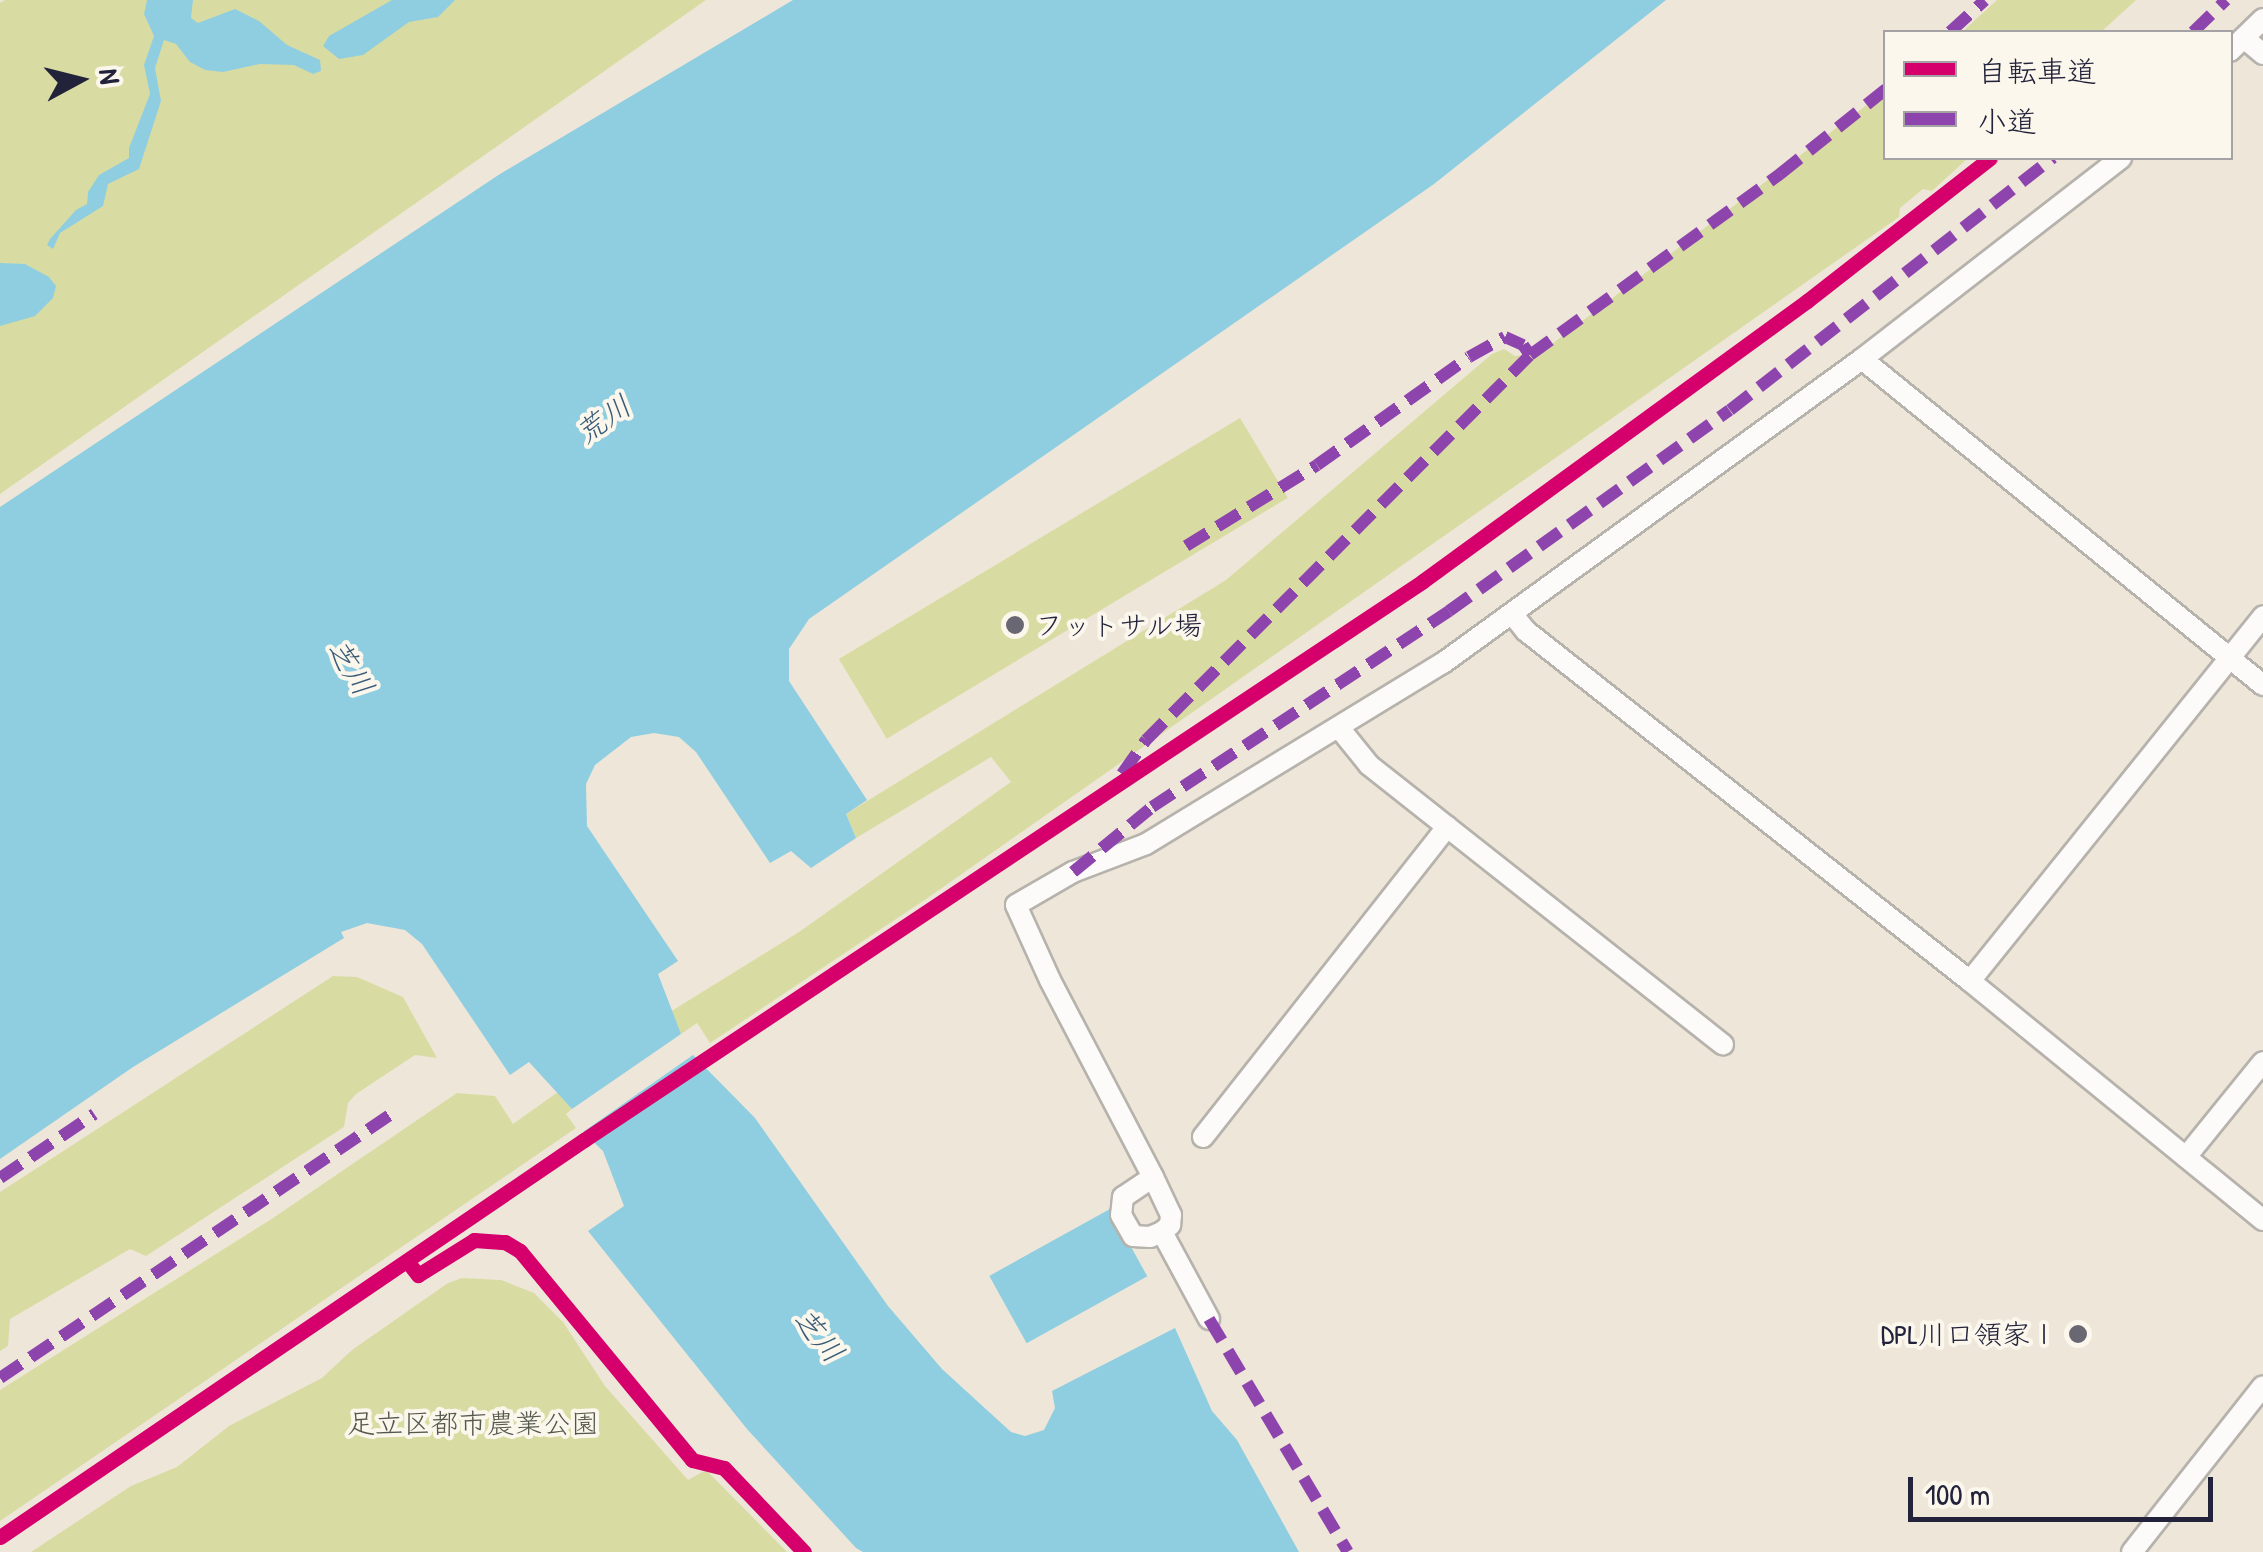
<!DOCTYPE html>
<html>
<head>
<meta charset="utf-8">
<style>
  body { margin:0 }
  #map { position:relative; width:2263px; height:1552px; overflow:hidden; background:#eee6d9; font-family:"Patrick Hand","Klee One",sans-serif }
  div>[style] { position:absolute }
  .green>* { inset:0; background:#d9dca2; transform-origin:0 0 }
  .water>* { inset:0; background:#8ecee0; transform-origin:0 0 }
  .roads { filter:drop-shadow(2px 0 #b6b2ac) drop-shadow(-2px 0 #b6b2ac) drop-shadow(0 2px #b6b2ac) drop-shadow(0 -2px #b6b2ac) }
  .minor>* { height:20px; margin:-10px; padding:0 10px; transform-origin:10px; border-radius:10px; background:#fcfbf9 }
  .quiet>* { height:12px; margin-top:-6px; transform-origin:0; background:repeating-linear-gradient(90deg,#8e44ad 0 25px,transparent 0 37px) }
  .cycleway>* { height:15px; margin:-7.5px; padding:0 7.5px; transform-origin:7.5px; border-radius:7.5px; background:#d6006c }
  .dots>* { width:28px; height:28px; translate:-50% -50%; box-sizing:border-box; border:5px solid #fbf7ec; border-radius:50% }
  span { translate:-50% -50%; white-space:nowrap; text-align:center; line-height:1.15; -webkit-text-stroke:8px #fbf7ec; paint-order:stroke }
  .poi-label { font-size:28px; color:#22223b }
  .left { translate:0 -50%; text-align:left }
  .right { translate:-100% -50%; text-align:right }
  .park-label { font-size:28px; color:#54574c }
  .water-label { font-size:30px; color:#395b76; font-style:italic }
  .legend { position:absolute; left:1883px; top:30px; width:350px; height:130px; box-sizing:border-box; background:#fbf7ec; border:2px solid #a4a2a5; margin:0; padding:12px 18px; list-style:none; font-size:30px; color:#22223b }
  .legend li { display:flex; align-items:center; gap:20px; height:50px }
  .legend b { width:50px; border:2px solid #a4a2a5 }
  .north { position:absolute; left:30px; top:30px; width:100px; height:100px; -webkit-text-stroke:8px #fbf7ec; paint-order:stroke; rotate:83deg; font-size:28px; font-weight:700; line-height:40px; text-align:center; color:#22223b }
  .north::after { content:''; display:block; margin:auto; width:35px; height:45px; background:#22223b; clip-path:polygon(50% 0,100% 100%,50% 72%,0 100%) }
  .scale { position:absolute; left:1908px; top:1477px; width:305px; height:45px; box-sizing:border-box; border:5px solid #22223b; border-top:0; padding-left:12px; font-size:30px; line-height:35px; white-space:nowrap; color:#22223b; -webkit-text-stroke:8px #fbf7ec; paint-order:stroke }
</style>
</head>
<body>
<div id="map">
  <div class="green">
    <div style="clip-path:polygon(5px 0,706px 0,0 494px,0 3px)"></div>
    <div style="clip-path:polygon(1997px 0,2136px 0,2101px 32px,1962px 32px)"></div>
    <div style="clip-path:polygon(1885px 91px,1886px 158px,1968px 158px,1932px 191px,1923px 189px,1900px 208px,1899px 217px,929px 897px,710px 1043px,697px 1023px,681px 1034px,670px 1012px,799px 932px,1011px 782px,991px 757px,856px 838px,846px 814px,1226px 580px,1492px 354px,1504px 349px,1515px 356px,1540px 353px)"></div>
    <div style="left:1240px;top:418px;width:93px;height:468px;rotate:59deg"></div>
    <div style="clip-path:polygon(333px 976px,357px 977px,403px 997px,437px 1058px,415px 1055px,356px 1094px,348px 1103px,344px 1127px,146px 1256px,130px 1249px,10px 1319px,8px 1346px,0 1351px,0 1192px)"></div>
    <div style="clip-path:polygon(558px 1092px,572px 1109px,566px 1114px,576px 1128px,0 1521px,0 1390px,270px 1220px,457px 1093px,495px 1096px,513px 1124px)"></div>
    <div style="clip-path:polygon(462px 1278px,501px 1280px,534px 1293px,563px 1322px,605px 1386px,688px 1480px,706px 1470px,787px 1552px,31px 1552px,131px 1486px,177px 1467px,229px 1426px,322px 1378px,352px 1350px,448px 1283px)"></div>
  </div>
  <div class="water">
    <div style="clip-path:polygon(147px 0,193px 0,191px 18px,198px 23px,235px 9px,259px 21px,287px 45px,320px 60px,321px 71px,313px 74px,294px 65px,260px 64px,223px 72px,205px 70px,190px 62px,176px 44px,164px 40px,155px 68px,161px 101px,139px 169px,108px 184px,103px 206px,60px 233px,53px 249px,47px 245px,50px 239px,76px 210px,87px 204px,88px 192px,99px 175px,129px 158px,129px 148px,150px 94px,144px 65px,154px 36px,144px 14px)"></div>
    <div style="clip-path:polygon(392px 0,455px 0,438px 17px,409px 22px,363px 55px,339px 59px,323px 46px,329px 36px)"></div>
    <div style="clip-path:polygon(793px 0,1666px 0,1434px 184px,809px 619px,789px 649px,789px 681px,867px 800px,846px 814px,856px 838px,811px 868px,791px 851px,770px 863px,696px 752px,679px 737px,654px 733px,631px 737px,595px 765px,586px 784px,587px 826px,678px 961px,658px 974px,681px 1034px,572px 1109px,529px 1062px,510px 1075px,422px 944px,405px 930px,367px 923px,341px 932px,344px 938px,133px 1067px,0 1159px,0 507px,500px 174px)"></div>
    <div style="clip-path:polygon(0 263px,25px 264px,49px 277px,56px 286px,53px 298px,35px 316px,0 326px)"></div>
    <div style="clip-path:polygon(693px 1055px,755px 1118px,888px 1306px,942px 1369px,1011px 1432px,1025px 1436px,1044px 1430px,1055px 1408px,1052px 1391px,1175px 1328px,1212px 1411px,1237px 1440px,1299px 1552px,863px 1552px,856px 1548px,747px 1429px,588px 1231px,624px 1206px,603px 1151px,583px 1132px)"></div>
    <div style="left:1110px;top:1209px;width:77px;height:138px;rotate:61deg"></div>
  </div>
  <div class="roads">
    <div class="minor">
      <div style="left:2244px;top:38px;width:25px;rotate:40deg"></div>
      <div style="left:2230px;top:51px;width:46px;rotate:-44.1deg"></div>
      <div style="left:1862px;top:359px;width:517px;rotate:39.11deg"></div>
      <div style="left:1513px;top:615px;width:21px;rotate:51deg"></div>
      <div style="left:1526px;top:631px;width:565px;rotate:38.25deg"></div>
      <div style="left:1970px;top:981px;width:378px;rotate:39.2deg"></div>
      <div style="left:1340px;top:729px;width:46px;rotate:51.1deg"></div>
      <div style="left:1369px;top:765px;width:451px;rotate:38.3deg"></div>
      <div style="left:1970px;top:981px;width:468px;rotate:-51.2deg"></div>
      <div style="left:1203px;top:1137px;width:395px;rotate:-51.8deg"></div>
      <div style="left:2186px;top:1157px;width:122px;rotate:-51deg"></div>
      <div style="left:1153px;top:1177px;width:36px;rotate:146deg"></div>
      <div style="left:1123px;top:1197px;width:18px;rotate:96deg"></div>
      <div style="left:1121px;top:1215px;width:24px;rotate:60deg"></div>
      <div style="left:1133px;top:1236px;width:17px;rotate:3deg"></div>
      <div style="left:1150px;top:1237px;width:13px;rotate:-23deg"></div>
      <div style="left:1162px;top:1232px;width:11px;rotate:-41deg"></div>
      <div style="left:1170px;top:1225px;width:10px;rotate:-84deg"></div>
      <div style="left:1171px;top:1215px;width:42px;rotate:-115.3deg"></div>
      <div style="left:1153px;top:1177px;width:222px;rotate:-117.6deg"></div>
      <div style="left:1050px;top:980px;width:82px;rotate:-114.4deg"></div>
      <div style="left:1016px;top:905px;width:66px;rotate:-30.1deg"></div>
      <div style="left:1073px;top:872px;width:78px;rotate:-21deg"></div>
      <div style="left:1146px;top:844px;width:348px;rotate:-31.4deg"></div>
      <div style="left:1443px;top:663px;width:518px;rotate:-35.96deg"></div>
      <div style="left:1862px;top:359px;width:328px;rotate:-37.8deg"></div>
      <div style="left:1162px;top:1232px;width:99px;rotate:61.6deg"></div>
      <div style="left:2132px;top:1552px;width:211px;rotate:-51.7deg"></div>
    </div>
  </div>
  <div class="quiet">
    <div style="left:1950px;top:32px;width:47px;rotate:-42.4deg"></div>
    <div style="left:2193px;top:32px;width:46px;rotate:-44.1deg"></div>
    <div style="left:1186px;top:546px;width:154px;rotate:-31.7deg"></div>
    <div style="left:1317px;top:465px;width:186px;rotate:-35.4deg"></div>
    <div style="left:1469px;top:357px;width:41px;rotate:-29.1deg"></div>
    <div style="left:1505px;top:337px;width:20px;rotate:24deg"></div>
    <div style="left:1523px;top:345px;width:12px;rotate:55deg"></div>
    <div style="left:1122px;top:774px;width:42px;rotate:-54.8deg"></div>
    <div style="left:1146px;top:740px;width:544px;rotate:-45.07deg"></div>
    <div style="left:1530px;top:355px;width:309px;rotate:-35.9deg"></div>
    <div style="left:1780px;top:174px;width:136px;rotate:-38.7deg"></div>
    <div style="left:1073px;top:872px;width:102px;rotate:-39.4deg"></div>
    <div style="left:1152px;top:807px;width:356px;rotate:-33.4deg"></div>
    <div style="left:1449px;top:611px;width:345px;rotate:-35.6deg"></div>
    <div style="left:1730px;top:410px;width:410px;rotate:-38deg"></div>
    <div style="left:0;top:1178px;width:114px;rotate:-34.2deg"></div>
    <div style="left:1209px;top:1319px;width:271px;rotate:59.2deg"></div>
    <div style="left:0;top:1378px;width:480px;rotate:-34deg"></div>
  </div>
  <div class="cycleway">
    <div style="left:407px;top:1261px;width:18px;rotate:52deg"></div>
    <div style="left:418px;top:1275px;width:66px;rotate:-32deg"></div>
    <div style="left:474px;top:1240px;width:31px;rotate:4deg"></div>
    <div style="left:505px;top:1242px;width:17px;rotate:31deg"></div>
    <div style="left:520px;top:1251px;width:271px;rotate:50.5deg"></div>
    <div style="left:692px;top:1460px;width:33px;rotate:14deg"></div>
    <div style="left:724px;top:1468px;width:116px;rotate:46.4deg"></div>
    <div style="left:0;top:1537px;width:706px;rotate:-34.21deg"></div>
    <div style="left:584px;top:1140px;width:1008px;rotate:-33.67deg"></div>
    <div style="left:1423px;top:581px;width:475px;rotate:-36.1deg"></div>
    <div style="left:1807px;top:301px;width:232px;rotate:-38deg"></div>
  </div>
  <div class="dots">
    <div style="left:1015px;top:625px;background:#696772"></div>
    <div style="left:2078px;top:1334px;background:#696772"></div>
  </div>
  <div class="poi-label">
    <span class="left" style="left:1035px;top:625px">フットサル場</span>
    <span class="right" style="left:2058px;top:1334px">DPL川口領家Ⅰ</span>
  </div>
  <div class="park-label">
    <span style="left:473px;top:1423px">足立区都市農業公園</span>
  </div>
  <div class="water-label">
    <span style="left:603px;top:419px;rotate:-35deg">荒川</span>
    <span style="left:351px;top:667px;rotate:58deg">芝川</span>
    <span style="left:819px;top:1335px;rotate:50deg">芝川</span>
  </div>
  <ul class="legend">
  <li><b style="height:12px;background:#d6006c"></b>自転車道</li>
  <li><b style="height:12px;background:#8e44ad"></b>小道</li>
  </ul>
  <div class="north">N</div>
  <div class="scale">100 m</div>
</div>
</body>
</html>
